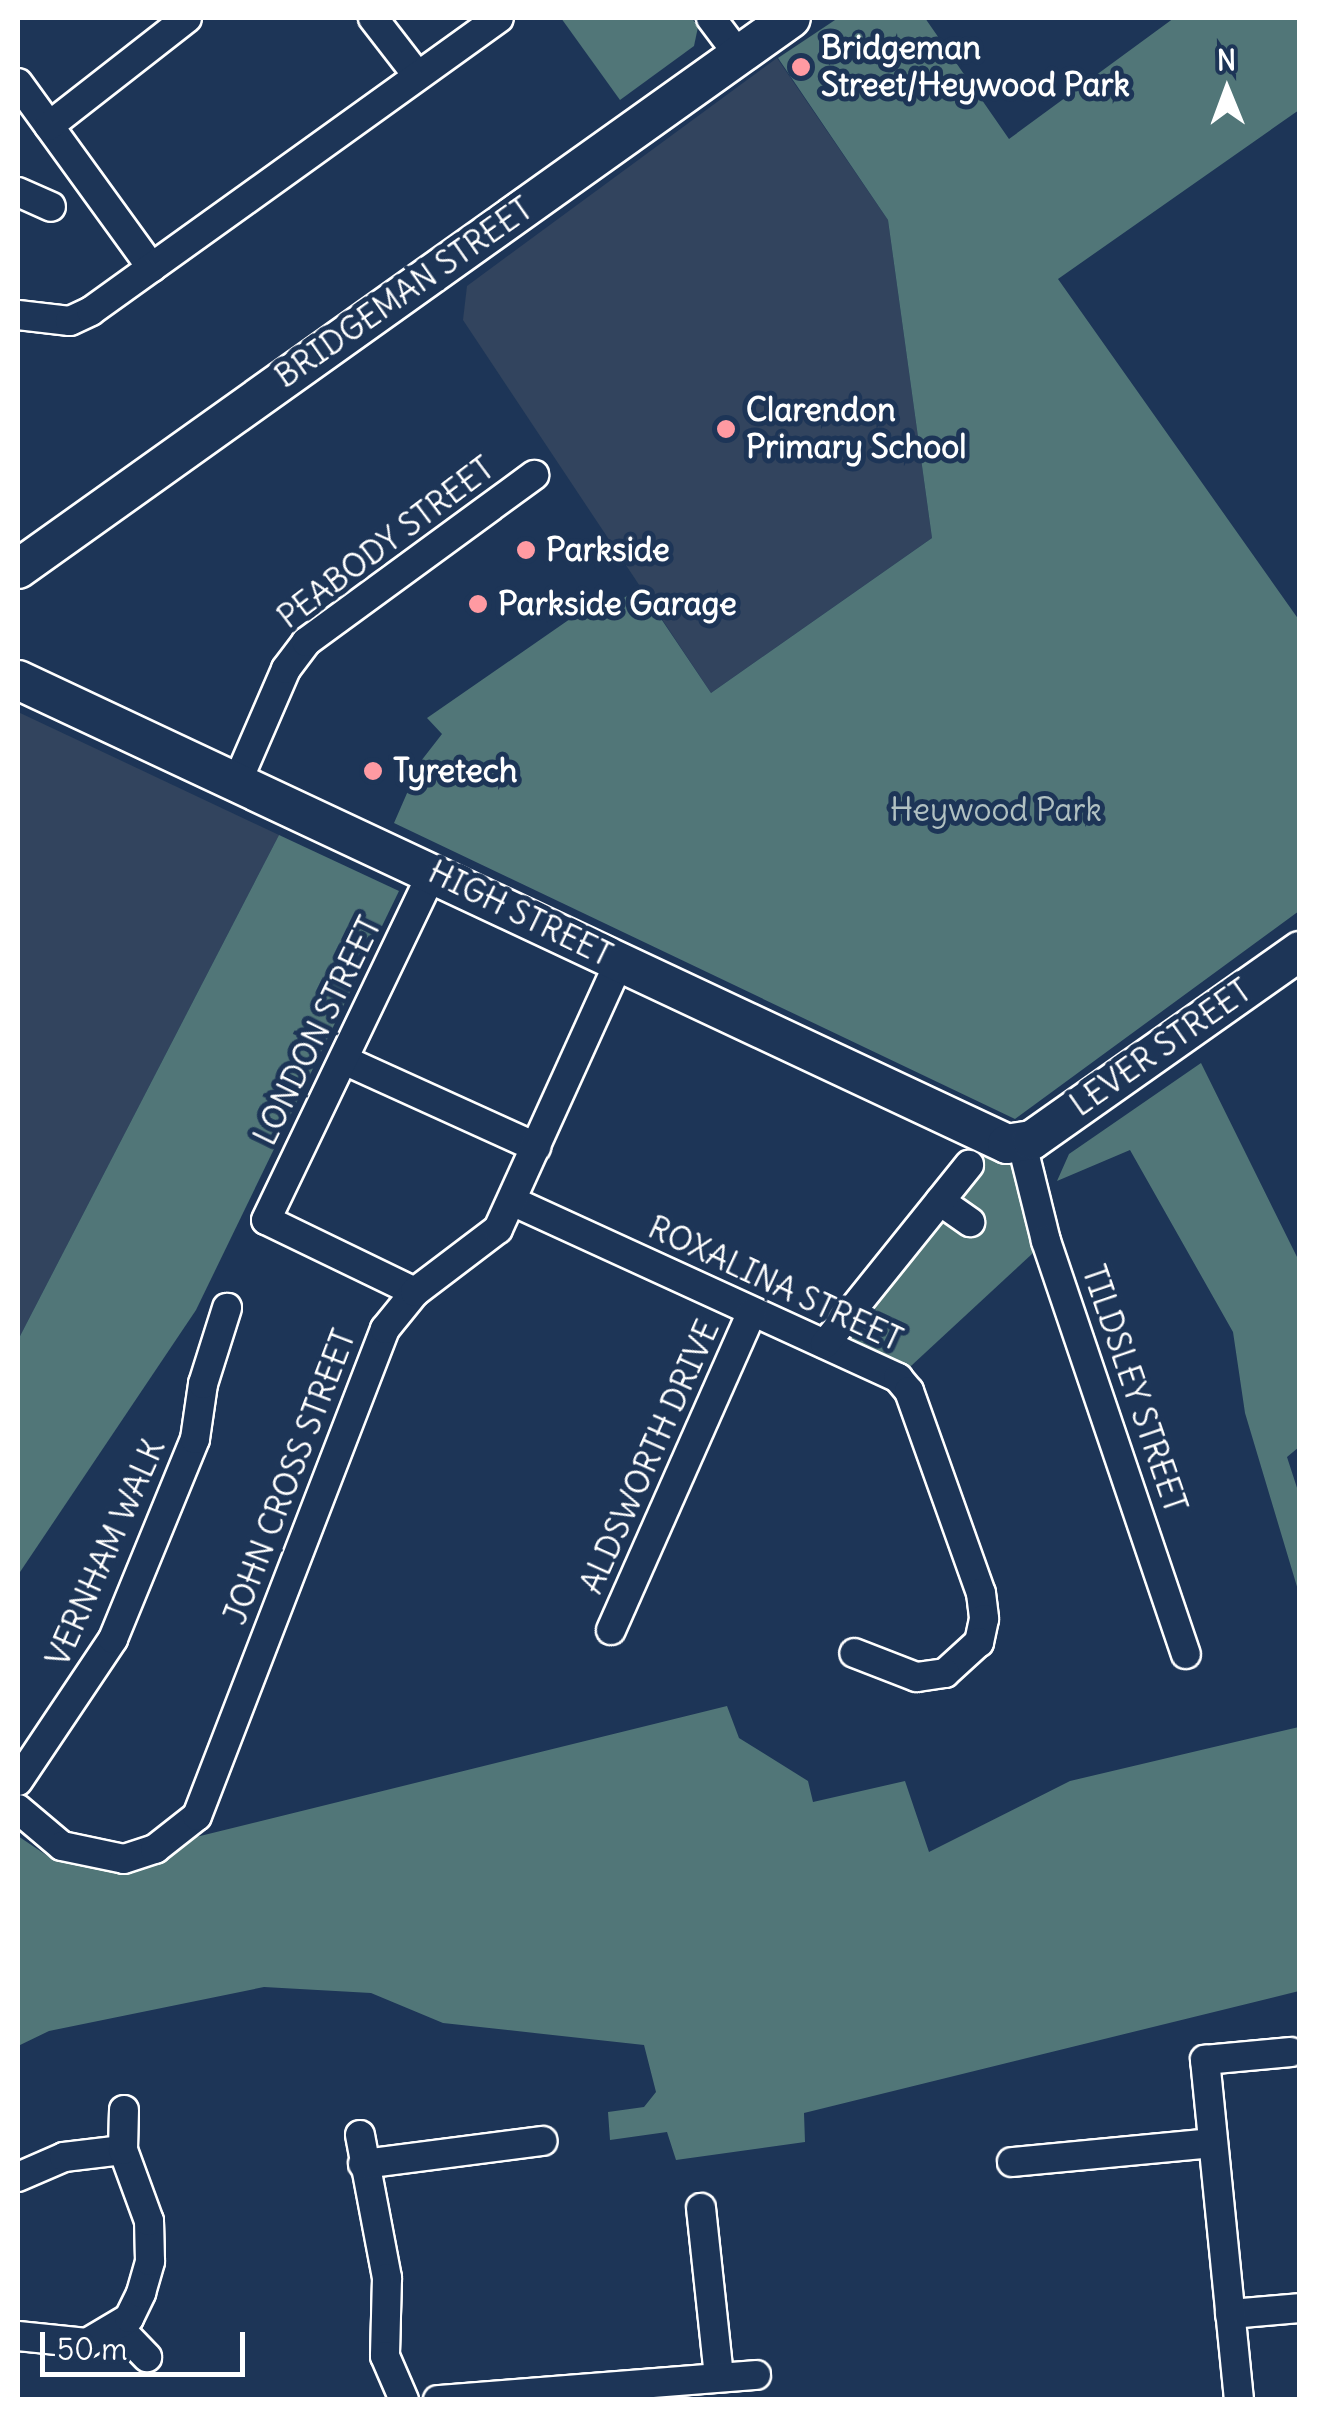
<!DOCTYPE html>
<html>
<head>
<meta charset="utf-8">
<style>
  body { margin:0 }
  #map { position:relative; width:1317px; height:2417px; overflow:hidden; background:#1d3557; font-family:Delius,sans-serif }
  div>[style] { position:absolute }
  .built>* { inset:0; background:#32445e }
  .green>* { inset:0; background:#517678 }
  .roads { filter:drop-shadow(2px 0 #fff) drop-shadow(-2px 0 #fff) drop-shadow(0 2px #fff) drop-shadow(0 -2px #fff) }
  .street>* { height:28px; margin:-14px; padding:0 14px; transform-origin:14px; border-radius:14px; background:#1d3557 }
  .secondary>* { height:38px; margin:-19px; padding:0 19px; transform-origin:19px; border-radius:19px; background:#1d3557 }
  .dots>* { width:28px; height:28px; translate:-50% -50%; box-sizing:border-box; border:5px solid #1d3557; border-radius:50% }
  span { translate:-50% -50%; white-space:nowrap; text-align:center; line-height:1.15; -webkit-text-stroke:10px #1d3557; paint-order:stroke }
  .poi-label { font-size:32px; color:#fff; font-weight:700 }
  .left { translate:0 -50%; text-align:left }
  .street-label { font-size:32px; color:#fff }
  .park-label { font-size:32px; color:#b1c1c2 }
  .frame { position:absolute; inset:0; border:20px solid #fff; pointer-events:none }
  .north { position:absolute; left:1177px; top:40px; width:100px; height:100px; -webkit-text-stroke:8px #1d3557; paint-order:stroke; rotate:359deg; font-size:28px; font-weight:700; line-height:40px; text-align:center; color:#fff }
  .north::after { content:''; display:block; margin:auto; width:35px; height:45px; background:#fff; clip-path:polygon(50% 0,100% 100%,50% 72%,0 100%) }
  .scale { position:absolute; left:40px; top:2332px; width:205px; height:45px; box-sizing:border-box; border:5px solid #fff; border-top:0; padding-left:12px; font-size:30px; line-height:35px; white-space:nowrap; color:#fff; -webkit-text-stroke:8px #1d3557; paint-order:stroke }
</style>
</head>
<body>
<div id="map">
  <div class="built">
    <div style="clip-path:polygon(777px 58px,888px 220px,932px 538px,711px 693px,463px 320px,467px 286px)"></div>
    <div style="clip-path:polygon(18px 712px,279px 835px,18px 1340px)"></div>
  </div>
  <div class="green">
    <div style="clip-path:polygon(561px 18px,692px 18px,698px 27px,694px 46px,620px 100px)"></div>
    <div style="clip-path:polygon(838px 18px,925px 18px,1009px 139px,1174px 18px,1299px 18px,1299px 110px,1058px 279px,1299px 620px,1299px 911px,1015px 1119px,394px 823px,421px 761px,442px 734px,427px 718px,606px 594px,614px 606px,639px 586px,711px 693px,932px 538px,888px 220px,778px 58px)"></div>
    <div style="clip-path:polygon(279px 835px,399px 891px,196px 1310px,18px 1575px,18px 1340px)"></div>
    <div style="clip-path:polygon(1201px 1063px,1299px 1261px,1299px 1447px,1287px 1457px,1299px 1494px,1299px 1628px,1298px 1590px,1245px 1413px,1233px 1332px,1130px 1150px,1057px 1181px,1069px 1154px)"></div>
    <div style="clip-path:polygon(992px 1138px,1022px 1144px,1046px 1241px,898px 1378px,825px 1344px)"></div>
    <div style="clip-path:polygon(727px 1706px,739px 1738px,808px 1781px,813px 1802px,905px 1781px,929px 1852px,1070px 1781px,1299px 1727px,1299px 1991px,804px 2113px,805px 2142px,676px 2160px,667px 2132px,610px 2140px,608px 2112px,644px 2107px,656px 2092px,644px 2045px,443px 2023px,371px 1993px,264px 1987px,49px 2031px,18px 2046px,18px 1836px,55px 1861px,123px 1873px,160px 1860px,192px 1838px)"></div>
  </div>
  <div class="roads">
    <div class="street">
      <div style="left:373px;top:18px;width:72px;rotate:52.3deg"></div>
      <div style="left:711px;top:18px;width:45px;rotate:53.1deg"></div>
      <div style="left:18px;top:83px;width:228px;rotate:54.1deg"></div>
      <div style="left:49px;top:126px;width:175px;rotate:-38deg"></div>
      <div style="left:18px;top:192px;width:36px;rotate:24deg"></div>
      <div style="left:18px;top:315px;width:52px;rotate:6.6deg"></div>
      <div style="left:70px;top:321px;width:23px;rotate:-25deg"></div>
      <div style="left:91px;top:311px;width:502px;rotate:-35.68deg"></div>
      <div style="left:238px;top:780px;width:121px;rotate:-66.6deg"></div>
      <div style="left:286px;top:669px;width:34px;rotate:-53deg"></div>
      <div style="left:306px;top:642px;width:283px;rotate:-36.2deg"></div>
      <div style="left:344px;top:1060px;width:211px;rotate:24.4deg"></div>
      <div style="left:1022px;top:1144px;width:100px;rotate:76.1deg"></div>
      <div style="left:1046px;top:1241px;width:436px;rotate:71.3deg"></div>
      <div style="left:512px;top:1201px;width:425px;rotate:24.6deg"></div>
      <div style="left:898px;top:1378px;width:17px;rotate:50deg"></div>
      <div style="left:909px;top:1391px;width:214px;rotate:70.4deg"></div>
      <div style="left:981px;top:1593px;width:26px;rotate:83deg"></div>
      <div style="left:984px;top:1619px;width:24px;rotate:102deg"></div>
      <div style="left:979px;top:1642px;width:46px;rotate:137.6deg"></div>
      <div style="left:945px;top:1673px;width:29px;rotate:172deg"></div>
      <div style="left:916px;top:1677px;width:66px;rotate:-158.8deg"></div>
      <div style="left:940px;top:1201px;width:37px;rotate:35deg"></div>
      <div style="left:415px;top:1292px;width:165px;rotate:-154.2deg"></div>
      <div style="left:266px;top:1220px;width:386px;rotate:-64.4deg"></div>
      <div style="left:825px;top:1344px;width:230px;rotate:-51.2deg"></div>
      <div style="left:611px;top:1630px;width:348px;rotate:-66.1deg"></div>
      <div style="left:18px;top:1781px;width:171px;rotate:-56.2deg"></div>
      <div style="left:113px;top:1639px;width:216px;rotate:-67.7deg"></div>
      <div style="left:195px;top:1439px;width:56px;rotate:-81.7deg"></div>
      <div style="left:203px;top:1384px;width:80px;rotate:-72.5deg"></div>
      <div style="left:18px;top:1809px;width:57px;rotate:40.1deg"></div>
      <div style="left:62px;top:1846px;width:63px;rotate:11.8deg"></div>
      <div style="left:124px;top:1859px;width:33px;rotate:-18deg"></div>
      <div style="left:155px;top:1849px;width:53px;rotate:-38.2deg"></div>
      <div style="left:197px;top:1816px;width:522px;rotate:-68.89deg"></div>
      <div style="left:385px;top:1329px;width:48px;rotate:-51deg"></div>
      <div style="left:415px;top:1292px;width:104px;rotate:-37.2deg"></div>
      <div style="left:498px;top:1229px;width:293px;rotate:-65.6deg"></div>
      <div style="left:360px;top:2135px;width:146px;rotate:79.3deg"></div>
      <div style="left:387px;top:2278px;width:78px;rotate:91.5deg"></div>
      <div style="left:385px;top:2356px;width:48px;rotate:66.6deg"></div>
      <div style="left:1012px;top:2162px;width:201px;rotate:-5.4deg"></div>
      <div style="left:363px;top:2164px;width:181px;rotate:-7.3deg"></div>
      <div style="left:18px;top:2177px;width:50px;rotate:-23.5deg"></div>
      <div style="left:64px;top:2157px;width:59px;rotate:-6.8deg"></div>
      <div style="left:701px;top:2208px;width:170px;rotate:83.9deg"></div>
      <div style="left:1230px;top:2314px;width:70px;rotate:-4.9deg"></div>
      <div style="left:118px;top:2327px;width:42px;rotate:46deg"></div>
      <div style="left:18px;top:2336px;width:69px;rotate:5.8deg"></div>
      <div style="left:87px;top:2343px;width:49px;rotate:-30.8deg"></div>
      <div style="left:129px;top:2318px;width:28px;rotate:-64deg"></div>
      <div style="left:141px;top:2293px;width:33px;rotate:-74deg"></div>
      <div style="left:150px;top:2261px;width:40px;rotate:-91.4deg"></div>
      <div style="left:149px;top:2221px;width:76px;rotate:-110.1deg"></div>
      <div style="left:123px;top:2150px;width:40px;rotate:-88.6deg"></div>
      <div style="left:438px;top:2400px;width:319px;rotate:-4.5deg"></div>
      <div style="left:1239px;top:2400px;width:342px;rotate:-95.7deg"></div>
      <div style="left:1205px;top:2060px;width:86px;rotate:-5.3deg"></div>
    </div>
    <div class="secondary">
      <div style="left:18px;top:569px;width:949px;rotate:-35.48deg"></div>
      <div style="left:18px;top:680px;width:1092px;rotate:25.13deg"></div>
      <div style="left:1007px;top:1144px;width:25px;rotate:-9deg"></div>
      <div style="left:1032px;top:1140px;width:328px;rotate:-35.2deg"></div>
    </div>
  </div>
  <div class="dots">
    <div style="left:801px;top:67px;background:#ff9aa2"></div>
    <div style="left:726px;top:429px;background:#ff9aa2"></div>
    <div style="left:526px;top:550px;background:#ff9aa2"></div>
    <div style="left:478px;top:604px;background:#ff9aa2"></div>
    <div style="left:373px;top:771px;background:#ff9aa2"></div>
  </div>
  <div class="poi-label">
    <span class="left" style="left:821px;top:67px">Bridgeman<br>Street/Heywood Park</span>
    <span class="left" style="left:746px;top:429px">Clarendon<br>Primary School</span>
    <span class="left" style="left:546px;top:550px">Parkside</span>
    <span class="left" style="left:498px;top:604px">Parkside Garage</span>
    <span class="left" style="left:393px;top:771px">Tyretech</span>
  </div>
  <div class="street-label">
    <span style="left:404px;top:293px;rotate:-35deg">BRIDGEMAN STREET</span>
    <span style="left:386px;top:543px;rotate:-37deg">PEABODY STREET</span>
    <span style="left:520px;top:914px;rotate:26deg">HIGH STREET</span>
    <span style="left:318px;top:1031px;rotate:-64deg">LONDON STREET</span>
    <span style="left:1161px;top:1048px;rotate:-35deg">LEVER STREET</span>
    <span style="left:775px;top:1284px;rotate:25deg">ROXALINA STREET</span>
    <span style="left:1134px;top:1389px;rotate:71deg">TILDSLEY STREET</span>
    <span style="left:650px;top:1457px;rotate:-66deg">ALDSWORTH DRIVE</span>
    <span style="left:290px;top:1477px;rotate:-69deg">JOHN CROSS STREET</span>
    <span style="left:106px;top:1553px;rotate:-66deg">VERNHAM WALK</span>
  </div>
  <div class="park-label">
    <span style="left:996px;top:810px">Heywood Park</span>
  </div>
  <div class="frame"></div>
  <div class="north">N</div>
  <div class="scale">50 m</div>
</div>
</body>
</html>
